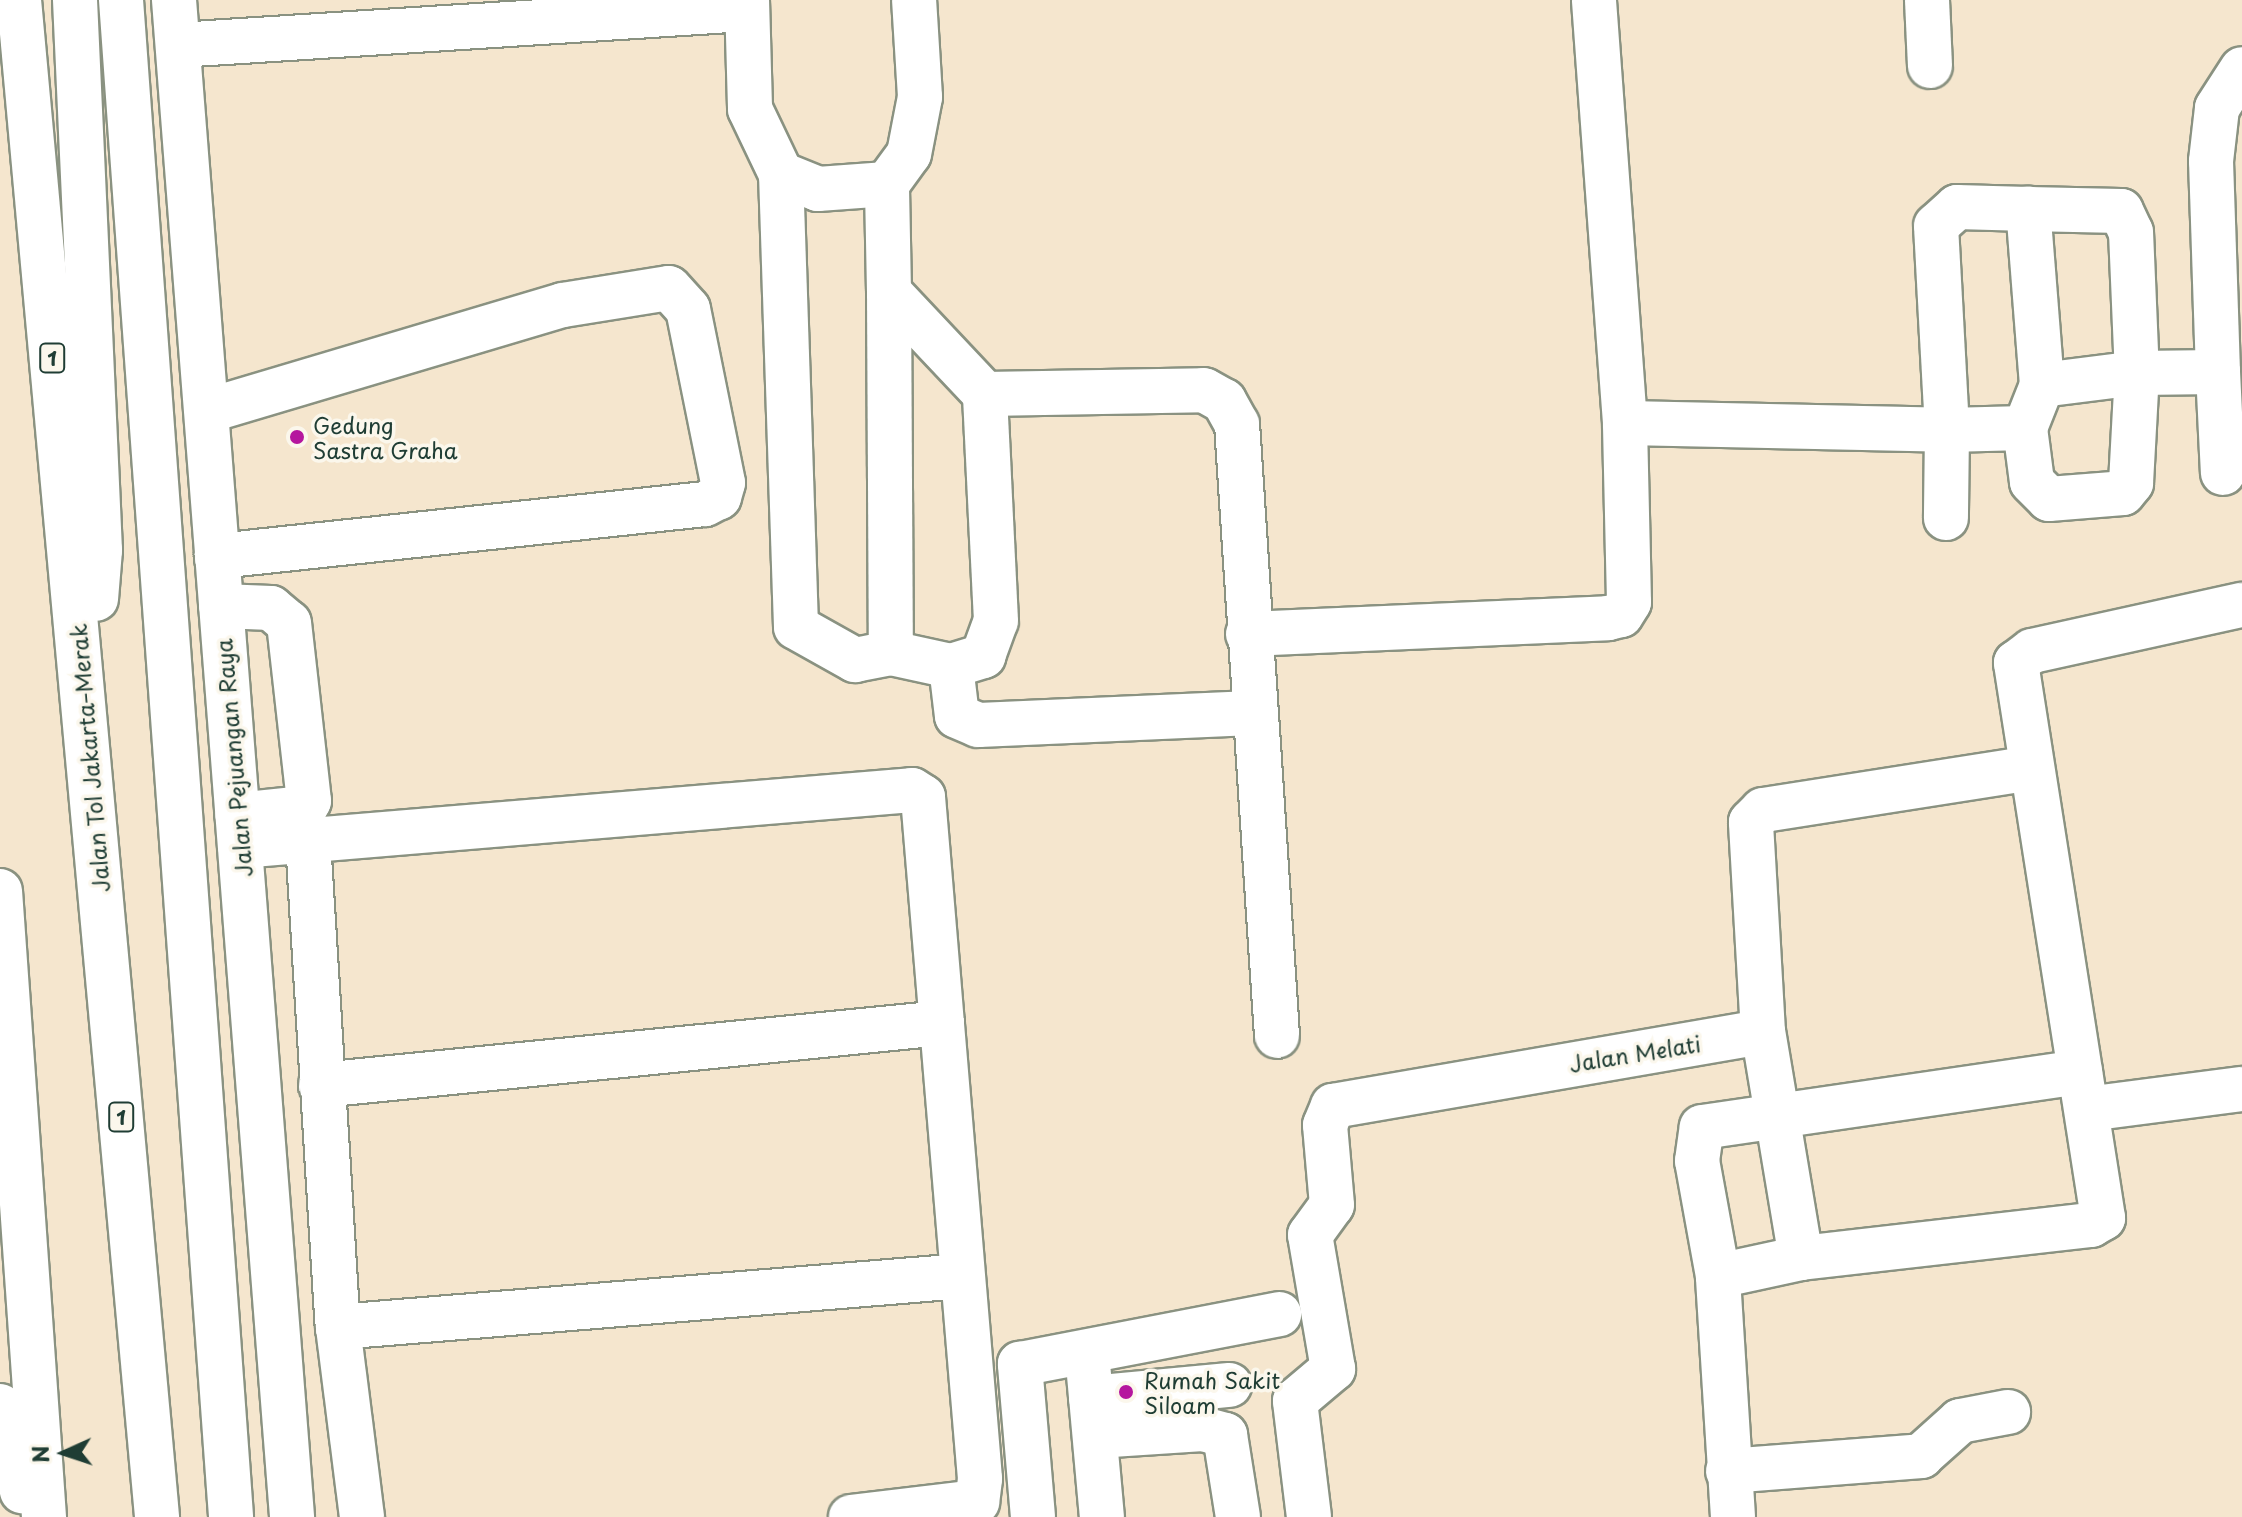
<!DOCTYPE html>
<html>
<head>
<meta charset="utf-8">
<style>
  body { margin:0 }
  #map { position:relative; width:2242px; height:1517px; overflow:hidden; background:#f5e6ce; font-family:"Playpen Sans",sans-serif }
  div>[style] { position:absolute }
  .roads { filter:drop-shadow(2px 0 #8a9281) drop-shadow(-2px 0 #8a9281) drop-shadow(0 2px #8a9281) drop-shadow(0 -2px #8a9281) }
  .minor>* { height:44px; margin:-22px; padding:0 22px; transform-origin:22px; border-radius:22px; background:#fff }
  .major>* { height:44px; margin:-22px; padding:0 22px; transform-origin:22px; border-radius:22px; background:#fff }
  .highway>* { height:44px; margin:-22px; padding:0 22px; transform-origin:22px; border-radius:22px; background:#fff }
  .dots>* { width:22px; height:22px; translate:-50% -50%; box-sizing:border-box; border:4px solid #fbf7ec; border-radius:50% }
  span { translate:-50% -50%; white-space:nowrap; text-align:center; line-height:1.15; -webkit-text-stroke:7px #fbf7ec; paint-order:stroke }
  .shield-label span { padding:2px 6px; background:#fbf7ec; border:2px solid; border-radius:6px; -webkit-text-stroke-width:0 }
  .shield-label { font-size:20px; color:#1f3d34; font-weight:700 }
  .poi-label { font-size:22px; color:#1f3d34 }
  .left { translate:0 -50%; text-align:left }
  .street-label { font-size:22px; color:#1f3d34 }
  .north { position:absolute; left:24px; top:1413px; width:80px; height:80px; -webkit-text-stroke:6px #fbf7ec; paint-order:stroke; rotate:267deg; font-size:22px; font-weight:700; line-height:32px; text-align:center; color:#1f3d34 }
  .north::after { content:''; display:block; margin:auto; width:28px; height:36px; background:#1f3d34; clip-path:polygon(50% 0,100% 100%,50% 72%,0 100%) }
</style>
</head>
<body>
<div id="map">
  <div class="roads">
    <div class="minor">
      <div style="left:747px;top:0;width:109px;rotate:88.4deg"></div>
      <div style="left:750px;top:109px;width:72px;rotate:64.5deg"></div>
      <div style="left:781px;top:174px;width:40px;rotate:22deg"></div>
      <div style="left:818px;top:189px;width:69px;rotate:-4.1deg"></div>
      <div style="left:1927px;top:0;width:66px;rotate:87.4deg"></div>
      <div style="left:178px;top:45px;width:568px;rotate:-3.63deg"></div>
      <div style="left:781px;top:174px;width:453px;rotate:88.1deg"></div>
      <div style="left:796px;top:627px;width:68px;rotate:29.2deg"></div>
      <div style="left:855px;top:660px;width:37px;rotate:-11deg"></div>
      <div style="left:891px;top:653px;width:61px;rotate:12.2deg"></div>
      <div style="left:951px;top:666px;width:34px;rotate:-17deg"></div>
      <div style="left:983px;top:656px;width:37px;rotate:-70deg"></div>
      <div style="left:996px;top:621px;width:227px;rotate:-92.8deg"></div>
      <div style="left:985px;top:394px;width:140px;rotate:-133.3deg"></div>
      <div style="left:889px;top:292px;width:108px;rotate:-91.1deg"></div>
      <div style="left:887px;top:184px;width:37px;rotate:-54deg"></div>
      <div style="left:909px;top:154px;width:58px;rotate:-79.1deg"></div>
      <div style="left:920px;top:97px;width:97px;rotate:-93.5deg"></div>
      <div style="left:2028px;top:209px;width:71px;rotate:-178.4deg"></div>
      <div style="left:1957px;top:207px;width:28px;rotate:138deg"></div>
      <div style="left:1936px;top:226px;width:204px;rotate:86.9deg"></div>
      <div style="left:1947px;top:430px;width:78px;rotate:-1.5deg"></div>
      <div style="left:2025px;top:428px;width:46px;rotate:-68.4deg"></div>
      <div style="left:2042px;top:385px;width:177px;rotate:-94.5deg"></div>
      <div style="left:2028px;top:209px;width:93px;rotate:1.2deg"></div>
      <div style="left:2121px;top:211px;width:23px;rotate:65deg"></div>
      <div style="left:2131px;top:232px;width:141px;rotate:87.6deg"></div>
      <div style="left:2137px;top:373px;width:81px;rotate:-0.7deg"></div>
      <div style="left:2218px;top:372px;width:211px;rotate:-91.9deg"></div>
      <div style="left:2211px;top:161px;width:53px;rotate:-83.5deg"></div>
      <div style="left:2217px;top:108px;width:46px;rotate:-57.3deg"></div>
      <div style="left:889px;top:292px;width:361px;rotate:89.7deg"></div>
      <div style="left:2218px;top:372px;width:101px;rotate:87.2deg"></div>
      <div style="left:985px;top:394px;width:219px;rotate:-1deg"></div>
      <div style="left:1204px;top:390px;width:23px;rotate:29deg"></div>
      <div style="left:1224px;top:401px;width:26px;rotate:61deg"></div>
      <div style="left:1237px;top:424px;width:613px;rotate:86.26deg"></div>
      <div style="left:207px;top:411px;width:371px;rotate:-16.6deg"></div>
      <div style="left:563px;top:305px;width:107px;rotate:-9.1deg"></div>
      <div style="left:669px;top:288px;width:28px;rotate:48deg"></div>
      <div style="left:688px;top:309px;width:177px;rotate:78.6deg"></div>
      <div style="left:723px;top:483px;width:15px;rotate:106deg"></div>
      <div style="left:719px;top:497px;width:16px;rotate:153deg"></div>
      <div style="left:705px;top:504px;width:491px;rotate:173.9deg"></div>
      <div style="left:1625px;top:423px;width:322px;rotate:1.2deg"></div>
      <div style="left:1947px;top:430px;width:88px;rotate:90.7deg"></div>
      <div style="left:2025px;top:428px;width:54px;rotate:82.6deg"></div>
      <div style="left:2032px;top:482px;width:24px;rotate:45deg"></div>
      <div style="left:2049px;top:499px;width:74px;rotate:-4.6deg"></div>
      <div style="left:2123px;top:493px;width:13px;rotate:-51deg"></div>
      <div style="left:2131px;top:483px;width:110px;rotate:-86.9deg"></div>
      <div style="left:2137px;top:373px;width:96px;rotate:172.8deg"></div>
      <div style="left:221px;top:606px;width:50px;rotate:2.3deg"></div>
      <div style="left:271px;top:608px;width:23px;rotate:40deg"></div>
      <div style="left:289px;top:623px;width:179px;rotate:83.6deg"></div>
      <div style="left:309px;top:801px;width:8px;rotate:120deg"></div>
      <div style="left:305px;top:808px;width:68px;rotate:174.1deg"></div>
      <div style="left:1248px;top:634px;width:360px;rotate:-2.5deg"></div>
      <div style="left:1608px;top:618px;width:13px;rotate:-13deg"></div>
      <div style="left:1621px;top:615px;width:15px;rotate:-58deg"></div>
      <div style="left:1629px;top:602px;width:179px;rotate:-91.3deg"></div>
      <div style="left:1625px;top:423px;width:424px;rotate:-94.2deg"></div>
      <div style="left:951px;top:666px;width:50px;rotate:83.2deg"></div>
      <div style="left:957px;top:716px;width:23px;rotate:23deg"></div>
      <div style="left:978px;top:725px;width:275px;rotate:-2.5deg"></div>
      <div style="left:308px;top:841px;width:487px;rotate:86.5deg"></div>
      <div style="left:338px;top:1327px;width:192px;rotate:82.8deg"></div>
      <div style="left:240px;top:846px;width:674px;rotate:-4.76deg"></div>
      <div style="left:912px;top:790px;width:13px;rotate:32deg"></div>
      <div style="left:923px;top:797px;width:684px;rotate:85.22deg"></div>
      <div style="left:980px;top:1479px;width:23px;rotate:97deg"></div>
      <div style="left:977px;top:1502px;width:127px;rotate:173.2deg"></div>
      <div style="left:321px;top:1085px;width:624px;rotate:-5.7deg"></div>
      <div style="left:2087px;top:1109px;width:156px;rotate:-7.4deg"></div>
      <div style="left:1801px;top:1258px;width:229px;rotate:-99.5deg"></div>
      <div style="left:1763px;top:1032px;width:210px;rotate:-93.3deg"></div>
      <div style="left:1751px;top:822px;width:17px;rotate:-45deg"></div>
      <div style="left:1763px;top:810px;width:271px;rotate:-8.9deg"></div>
      <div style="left:1718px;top:1276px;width:85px;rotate:-12.2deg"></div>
      <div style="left:1801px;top:1258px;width:292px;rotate:-6.5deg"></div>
      <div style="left:2091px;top:1225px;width:14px;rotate:-30deg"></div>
      <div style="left:2103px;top:1218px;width:562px;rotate:-98.91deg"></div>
      <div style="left:2016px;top:663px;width:20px;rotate:-37deg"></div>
      <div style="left:2032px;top:651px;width:215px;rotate:-12.4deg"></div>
      <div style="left:338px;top:1327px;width:626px;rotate:-4.67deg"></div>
      <div style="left:1087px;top:1353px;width:165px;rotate:84.8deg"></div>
      <div style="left:1091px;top:1398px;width:139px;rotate:-5.4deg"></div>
      <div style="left:1096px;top:1436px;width:107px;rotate:-3.7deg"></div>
      <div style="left:1203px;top:1429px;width:23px;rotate:15deg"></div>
      <div style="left:1225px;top:1435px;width:83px;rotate:81deg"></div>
      <div style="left:1728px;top:1471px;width:194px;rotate:-4.4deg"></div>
      <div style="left:1921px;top:1456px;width:52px;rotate:-41.9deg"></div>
      <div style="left:1960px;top:1421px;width:49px;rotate:-10.6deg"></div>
      <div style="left:1033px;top:1517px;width:154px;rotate:-94.9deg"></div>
      <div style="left:1020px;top:1364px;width:264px;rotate:-10.9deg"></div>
      <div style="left:1309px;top:1517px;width:117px;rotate:-96.9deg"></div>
      <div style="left:1295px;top:1401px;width:50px;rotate:-40.1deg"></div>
      <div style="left:1333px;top:1369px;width:136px;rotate:-99.7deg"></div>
      <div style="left:1310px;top:1235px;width:37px;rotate:-54deg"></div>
      <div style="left:1332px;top:1205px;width:80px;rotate:-95deg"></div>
      <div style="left:1325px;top:1125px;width:21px;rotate:-67deg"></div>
      <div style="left:1333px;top:1106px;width:436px;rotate:-9.8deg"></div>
      <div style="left:1733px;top:1517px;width:241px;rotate:-93.6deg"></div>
      <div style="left:1718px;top:1276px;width:117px;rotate:-100.3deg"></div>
      <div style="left:1697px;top:1161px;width:34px;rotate:-82deg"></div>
      <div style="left:1702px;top:1127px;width:382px;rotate:-8.3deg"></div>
    </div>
    <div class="major">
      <div style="left:121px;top:0;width:1521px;rotate:85.85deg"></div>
      <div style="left:174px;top:0;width:1522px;rotate:85.55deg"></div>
    </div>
    <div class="highway">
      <div style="left:19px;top:0;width:1523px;rotate:84.8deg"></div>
      <div style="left:75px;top:0;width:551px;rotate:87.4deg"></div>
      <div style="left:100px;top:550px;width:49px;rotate:94.7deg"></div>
      <div style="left:0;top:891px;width:628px;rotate:85.98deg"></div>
      <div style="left:0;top:1406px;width:88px;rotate:75.5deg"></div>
    </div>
  </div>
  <div class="dots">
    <div style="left:297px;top:437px;background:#b5179e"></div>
    <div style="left:1126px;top:1392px;background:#b5179e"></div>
  </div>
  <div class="shield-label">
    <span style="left:52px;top:358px">1</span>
    <span style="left:121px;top:1117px">1</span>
  </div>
  <div class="poi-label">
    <span class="left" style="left:313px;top:437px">Gedung<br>Sastra Graha</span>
    <span class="left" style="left:1144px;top:1392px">Rumah Sakit<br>Siloam</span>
  </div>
  <div class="street-label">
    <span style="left:89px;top:758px;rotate:-95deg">Jalan Tol Jakarta–Merak</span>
    <span style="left:233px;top:758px;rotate:-95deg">Jalan Pejuangan Raya</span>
    <span style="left:1635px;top:1053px;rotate:-9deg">Jalan Melati</span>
  </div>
  <div class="north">N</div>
</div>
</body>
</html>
